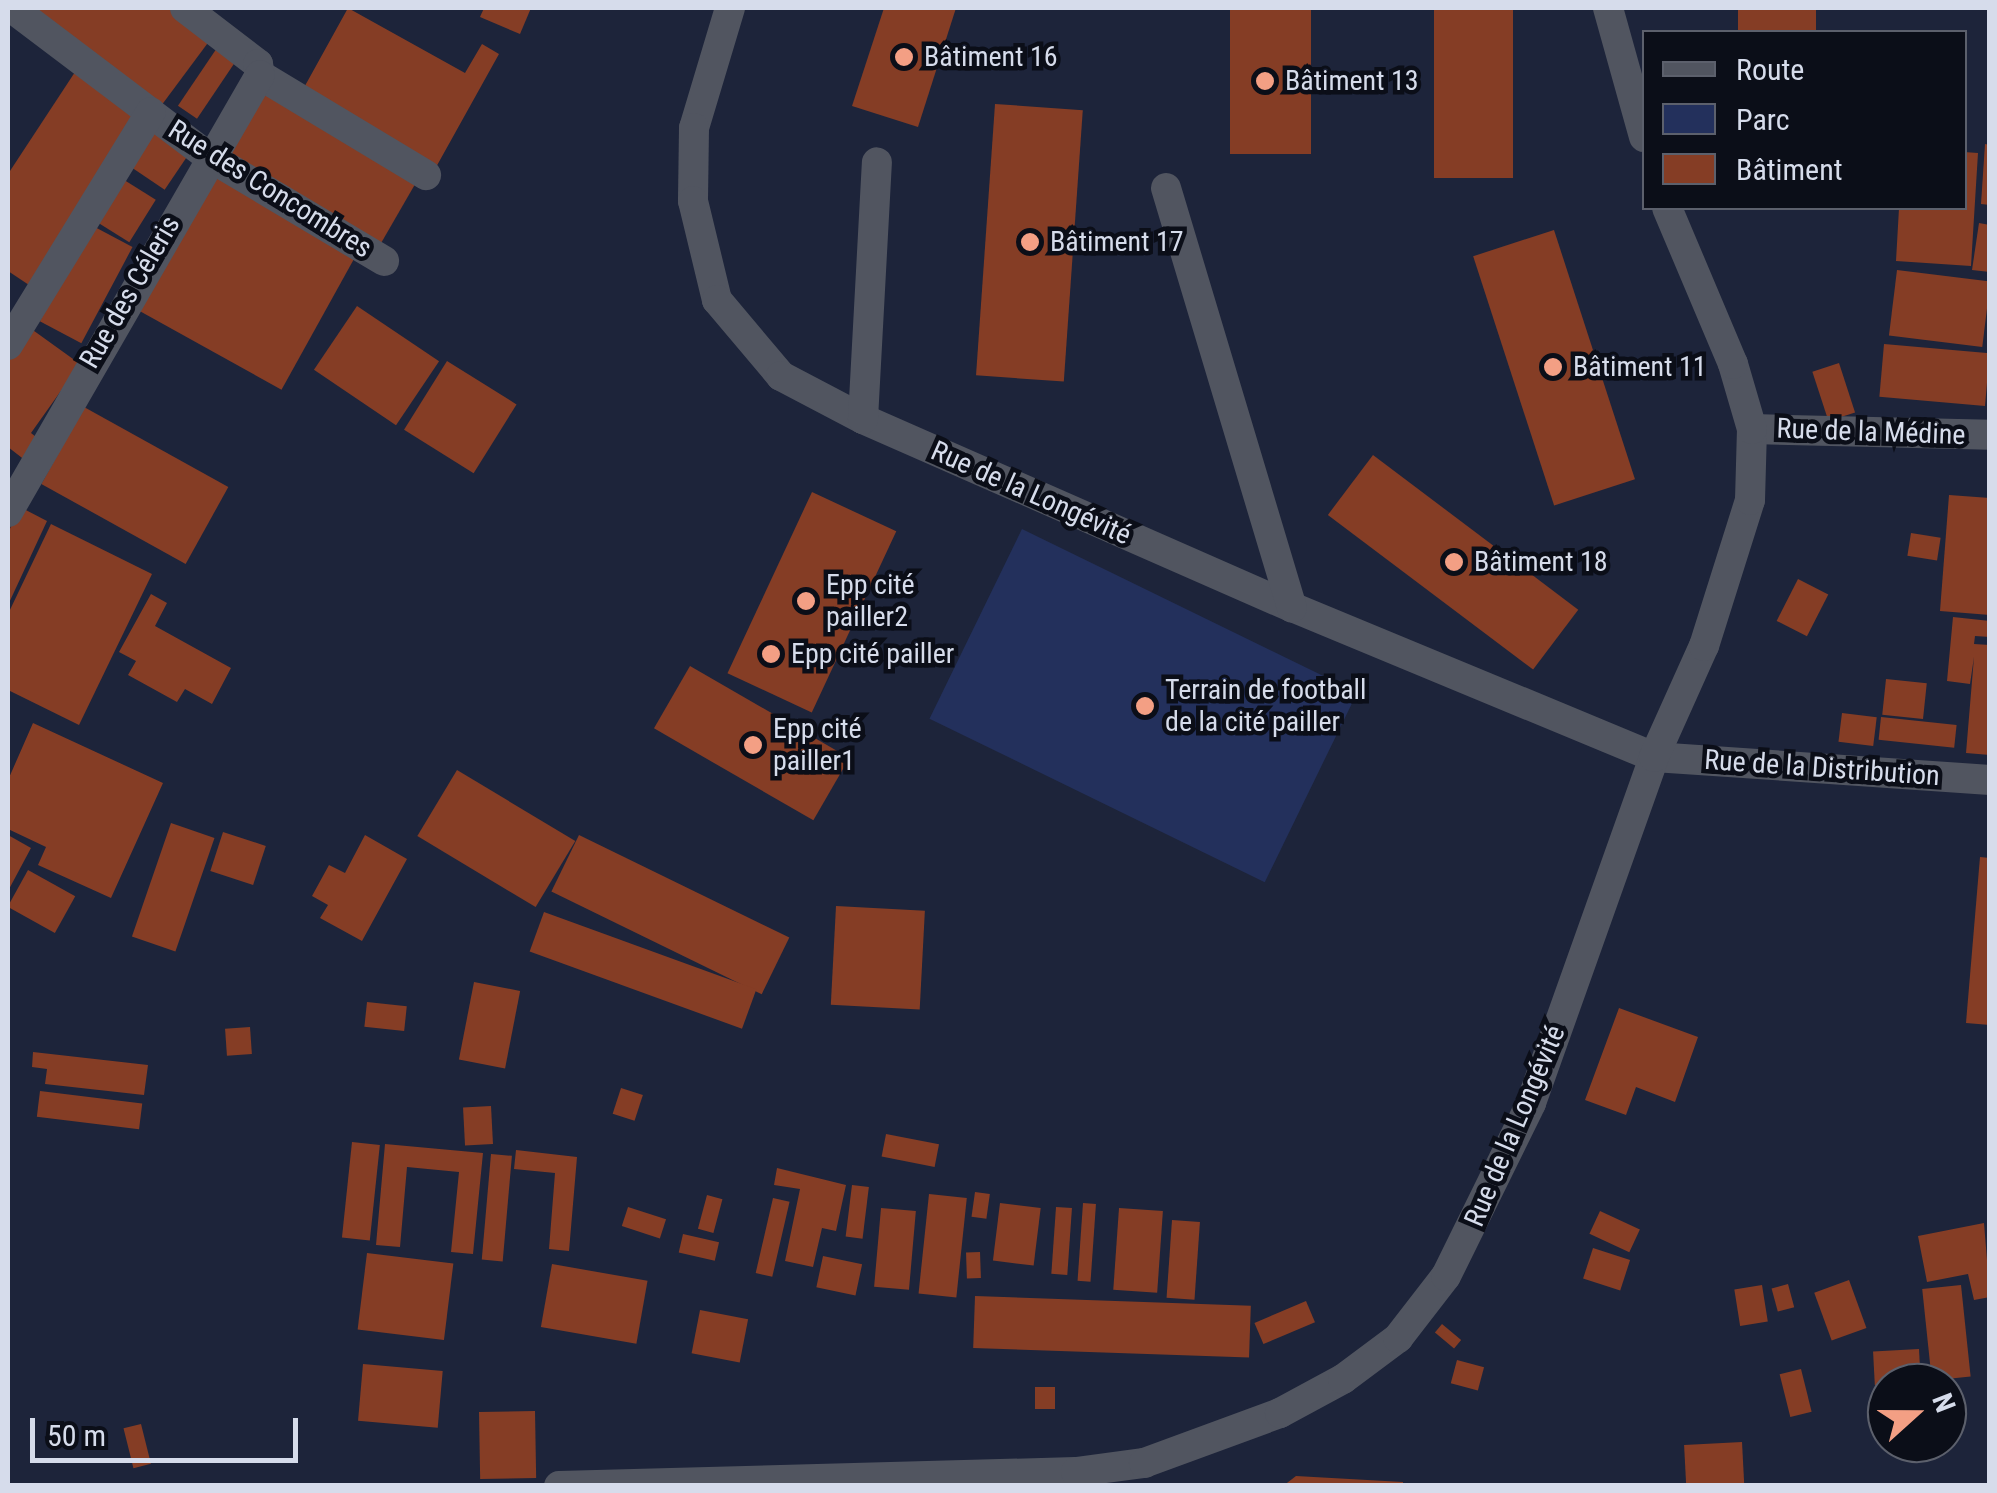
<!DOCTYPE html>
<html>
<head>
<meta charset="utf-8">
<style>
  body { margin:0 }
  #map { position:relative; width:1997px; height:1493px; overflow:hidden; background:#1d243a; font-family:"Roboto Condensed",sans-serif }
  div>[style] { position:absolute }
  .green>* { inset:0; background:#23305c; transform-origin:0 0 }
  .building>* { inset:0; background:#853d25; transform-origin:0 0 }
  .minor>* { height:30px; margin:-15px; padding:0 15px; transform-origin:15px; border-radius:15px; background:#515560 }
  .dots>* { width:28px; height:28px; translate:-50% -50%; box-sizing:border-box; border:5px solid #0b0e18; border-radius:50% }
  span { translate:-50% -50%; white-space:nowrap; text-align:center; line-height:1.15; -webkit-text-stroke:9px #0b0e18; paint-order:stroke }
  .poi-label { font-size:28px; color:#d6dceb }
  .left { translate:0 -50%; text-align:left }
  .street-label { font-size:28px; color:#d6dceb }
  .frame { position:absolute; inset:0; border:10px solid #d6dceb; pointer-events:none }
  .legend { position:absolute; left:1642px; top:30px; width:325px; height:180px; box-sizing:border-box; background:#0b0e18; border:2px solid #5c606c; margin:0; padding:12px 18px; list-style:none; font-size:30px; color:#d6dceb }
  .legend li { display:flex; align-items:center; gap:20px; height:50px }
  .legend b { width:50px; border:2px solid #5c606c }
  .north { position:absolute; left:1867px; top:1363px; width:100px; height:100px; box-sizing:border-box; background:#0b0e18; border:2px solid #5c606c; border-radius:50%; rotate:69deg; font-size:28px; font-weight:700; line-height:40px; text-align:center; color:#d6dceb }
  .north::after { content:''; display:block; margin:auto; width:35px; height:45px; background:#f39f84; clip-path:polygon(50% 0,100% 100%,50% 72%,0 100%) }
  .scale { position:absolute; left:30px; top:1418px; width:268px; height:45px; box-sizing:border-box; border:5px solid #d6dceb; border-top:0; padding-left:12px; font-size:30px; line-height:35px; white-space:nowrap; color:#d6dceb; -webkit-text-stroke:8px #0b0e18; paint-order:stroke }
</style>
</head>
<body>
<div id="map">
  <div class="green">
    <div style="left:1022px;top:529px;width:373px;height:211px;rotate:26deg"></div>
  </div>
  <div class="building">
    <div style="clip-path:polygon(22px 8px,176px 8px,213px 36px,158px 110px)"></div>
    <div style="clip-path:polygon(348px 8px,465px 73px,482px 44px,499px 54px,435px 169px,301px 93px)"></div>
    <div style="clip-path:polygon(484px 8px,531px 8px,520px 34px,480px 17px)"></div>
    <div style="clip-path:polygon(884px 8px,956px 8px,918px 127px,852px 106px)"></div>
    <div style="left:1230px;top:8px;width:81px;height:146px"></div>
    <div style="left:1434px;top:8px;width:79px;height:170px"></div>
    <div style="left:1738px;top:8px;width:78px;height:24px"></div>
    <div style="left:221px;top:42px;width:23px;height:77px;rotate:34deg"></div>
    <div style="clip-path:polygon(77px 69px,145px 114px,32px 287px,8px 271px,8px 174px)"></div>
    <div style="left:261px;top:83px;width:184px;height:86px;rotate:30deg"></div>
    <div style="left:995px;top:104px;width:88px;height:272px;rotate:4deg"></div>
    <div style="left:155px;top:129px;width:42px;height:45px;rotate:34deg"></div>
    <div style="clip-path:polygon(1985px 144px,1990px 145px,1990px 205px,1981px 204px)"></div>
    <div style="clip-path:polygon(1964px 152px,1978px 153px,1971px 266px,1896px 261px,1899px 208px,1964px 208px)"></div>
    <div style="left:210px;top:166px;width:171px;height:161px;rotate:29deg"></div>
    <div style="left:121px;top:178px;width:41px;height:50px;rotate:32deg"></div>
    <div style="clip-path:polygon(1979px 223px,1990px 225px,1990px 272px,1972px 270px)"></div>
    <div style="left:91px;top:225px;width:47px;height:109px;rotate:28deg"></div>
    <div style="left:1554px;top:230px;width:262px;height:85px;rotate:72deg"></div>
    <div style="left:1897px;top:270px;width:94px;height:66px;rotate:7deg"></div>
    <div style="left:357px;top:306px;width:99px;height:77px;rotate:34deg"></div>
    <div style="clip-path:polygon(30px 328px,80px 364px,31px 433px,41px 441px,26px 461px,8px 447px,8px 359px)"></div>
    <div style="left:1884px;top:344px;width:106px;height:53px;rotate:5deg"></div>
    <div style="left:447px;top:361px;width:82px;height:81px;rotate:32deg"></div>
    <div style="left:1839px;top:363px;width:52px;height:28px;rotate:72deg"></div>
    <div style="left:84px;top:407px;width:165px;height:88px;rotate:29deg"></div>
    <div style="left:1373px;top:455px;width:257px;height:75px;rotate:37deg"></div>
    <div style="left:812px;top:492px;width:93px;height:200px;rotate:25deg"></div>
    <div style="clip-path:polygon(1949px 495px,1990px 498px,1990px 615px,1940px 611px)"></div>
    <div style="clip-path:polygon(20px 507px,47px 521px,8px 605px,8px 533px)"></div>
    <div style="clip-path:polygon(51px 524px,152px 574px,79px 725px,8px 690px,8px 614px)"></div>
    <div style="left:1911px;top:533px;width:30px;height:23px;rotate:9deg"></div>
    <div style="left:1798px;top:579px;width:34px;height:47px;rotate:27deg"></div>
    <div style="clip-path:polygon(151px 594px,167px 603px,155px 626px,231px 668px,212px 704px,185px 689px,177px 702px,128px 675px,136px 661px,119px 652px)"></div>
    <div style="clip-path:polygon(1953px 617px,1990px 621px,1990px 637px,1975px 636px,1974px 644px,1990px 645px,1990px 755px,1966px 753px,1974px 657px,1970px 684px,1947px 681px)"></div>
    <div style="left:690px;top:666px;width:184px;height:72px;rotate:30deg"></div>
    <div style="left:1886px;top:679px;width:41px;height:36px;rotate:6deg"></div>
    <div style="left:1842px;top:713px;width:35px;height:29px;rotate:7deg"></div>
    <div style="left:1881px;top:717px;width:76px;height:23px;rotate:6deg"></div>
    <div style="clip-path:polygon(33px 723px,163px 783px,111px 898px,38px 865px,46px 847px,8px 829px,8px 780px)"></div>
    <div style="left:457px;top:770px;width:138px;height:77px;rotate:31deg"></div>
    <div style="left:171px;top:823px;width:46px;height:120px;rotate:19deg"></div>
    <div style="left:223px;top:832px;width:45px;height:41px;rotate:18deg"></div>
    <div style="clip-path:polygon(8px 835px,31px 848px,8px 891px)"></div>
    <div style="clip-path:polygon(365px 835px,407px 859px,362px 941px,320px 918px,328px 905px,312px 896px,329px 865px,345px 873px)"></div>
    <div style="left:579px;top:835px;width:234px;height:63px;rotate:26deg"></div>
    <div style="clip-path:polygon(1980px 857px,1990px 858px,1990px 1025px,1966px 1023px)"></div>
    <div style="left:28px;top:870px;width:54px;height:42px;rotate:29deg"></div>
    <div style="left:836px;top:906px;width:89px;height:99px;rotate:3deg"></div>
    <div style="left:544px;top:912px;width:226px;height:42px;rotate:20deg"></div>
    <div style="left:474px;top:982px;width:47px;height:79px;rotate:11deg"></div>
    <div style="left:367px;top:1002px;width:40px;height:25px;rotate:6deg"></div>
    <div style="clip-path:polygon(1619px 1008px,1698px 1037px,1675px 1102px,1636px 1087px,1626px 1115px,1585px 1100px)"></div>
    <div style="left:250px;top:1027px;width:27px;height:25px;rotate:86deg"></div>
    <div style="clip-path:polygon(33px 1052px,148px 1065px,144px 1095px,45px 1084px,47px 1069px,32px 1067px)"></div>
    <div style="left:621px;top:1088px;width:23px;height:27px;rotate:18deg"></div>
    <div style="left:40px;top:1091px;width:103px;height:26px;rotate:7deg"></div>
    <div style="left:491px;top:1106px;width:38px;height:28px;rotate:87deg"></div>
    <div style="left:886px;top:1134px;width:54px;height:23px;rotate:11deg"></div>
    <div style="left:352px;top:1142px;width:28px;height:96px;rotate:6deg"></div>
    <div style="clip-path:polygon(385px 1144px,483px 1153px,473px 1254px,451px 1252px,459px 1172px,407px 1167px,400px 1247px,376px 1245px)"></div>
    <div style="clip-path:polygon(516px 1150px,577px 1157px,569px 1251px,549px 1249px,555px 1173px,514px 1169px)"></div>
    <div style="left:491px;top:1154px;width:21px;height:106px;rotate:5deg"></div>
    <div style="clip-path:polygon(777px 1168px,846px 1185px,836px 1231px,822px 1228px,813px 1267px,785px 1261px,800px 1189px,774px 1185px)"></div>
    <div style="left:852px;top:1185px;width:17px;height:52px;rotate:7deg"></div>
    <div style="left:975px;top:1192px;width:15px;height:25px;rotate:8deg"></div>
    <div style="left:929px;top:1194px;width:38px;height:100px;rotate:6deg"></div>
    <div style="left:707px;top:1195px;width:16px;height:35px;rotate:15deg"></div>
    <div style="left:773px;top:1198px;width:17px;height:77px;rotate:13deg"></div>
    <div style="left:1000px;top:1203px;width:41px;height:58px;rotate:7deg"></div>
    <div style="left:1083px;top:1203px;width:13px;height:78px;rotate:4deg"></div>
    <div style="left:628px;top:1207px;width:40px;height:20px;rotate:18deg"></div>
    <div style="left:1056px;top:1207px;width:16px;height:67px;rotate:4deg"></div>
    <div style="left:881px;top:1208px;width:35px;height:79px;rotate:5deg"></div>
    <div style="left:1119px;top:1208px;width:44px;height:82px;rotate:4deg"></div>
    <div style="left:1600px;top:1211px;width:44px;height:25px;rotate:25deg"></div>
    <div style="left:1172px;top:1220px;width:28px;height:78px;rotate:4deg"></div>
    <div style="clip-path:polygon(1984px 1223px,1990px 1297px,1974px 1300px,1968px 1274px,1927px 1282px,1918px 1236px)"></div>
    <div style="left:683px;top:1234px;width:37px;height:19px;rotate:13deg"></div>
    <div style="left:1593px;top:1248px;width:39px;height:32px;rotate:18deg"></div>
    <div style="left:980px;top:1252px;width:26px;height:14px;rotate:88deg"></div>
    <div style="left:367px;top:1253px;width:87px;height:77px;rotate:7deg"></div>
    <div style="left:823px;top:1256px;width:40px;height:32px;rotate:12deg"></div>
    <div style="left:552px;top:1264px;width:97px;height:64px;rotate:10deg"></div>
    <div style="left:1849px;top:1280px;width:51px;height:37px;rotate:70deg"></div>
    <div style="left:1788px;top:1284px;width:24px;height:17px;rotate:75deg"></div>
    <div style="left:1762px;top:1285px;width:37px;height:28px;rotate:81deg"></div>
    <div style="left:1961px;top:1285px;width:92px;height:39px;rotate:84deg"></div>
    <div style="left:975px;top:1296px;width:276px;height:52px;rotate:2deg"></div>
    <div style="left:1306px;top:1301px;width:23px;height:56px;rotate:67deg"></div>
    <div style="left:700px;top:1310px;width:49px;height:44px;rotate:11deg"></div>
    <div style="left:1442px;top:1324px;width:25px;height:11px;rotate:40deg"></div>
    <div style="left:1919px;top:1349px;width:34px;height:46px;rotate:87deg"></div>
    <div style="left:1457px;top:1360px;width:28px;height:24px;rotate:15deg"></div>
    <div style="left:363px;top:1364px;width:80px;height:57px;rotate:5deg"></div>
    <div style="left:1801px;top:1369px;width:44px;height:22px;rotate:76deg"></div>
    <div style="left:1035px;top:1387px;width:20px;height:22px"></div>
    <div style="left:535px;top:1411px;width:67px;height:56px;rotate:89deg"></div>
    <div style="left:141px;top:1424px;width:41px;height:18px;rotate:76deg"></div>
    <div style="left:1742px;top:1442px;width:44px;height:58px;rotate:87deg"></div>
    <div style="clip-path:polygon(1296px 1476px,1403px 1482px,1403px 1486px,1283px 1486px)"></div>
  </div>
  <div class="minor">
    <div style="left:12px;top:8px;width:246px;rotate:37.1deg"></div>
    <div style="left:208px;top:156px;width:205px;rotate:30.8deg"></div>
    <div style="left:185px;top:8px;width:92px;rotate:37.5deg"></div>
    <div style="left:258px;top:64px;width:11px;rotate:80deg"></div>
    <div style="left:260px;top:75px;width:194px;rotate:31.1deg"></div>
    <div style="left:730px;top:8px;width:125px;rotate:106.7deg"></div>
    <div style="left:694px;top:128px;width:73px;rotate:90.8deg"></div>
    <div style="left:693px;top:201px;width:102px;rotate:76.4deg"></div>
    <div style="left:717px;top:300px;width:99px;rotate:49.9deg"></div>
    <div style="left:781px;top:376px;width:93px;rotate:27.7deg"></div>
    <div style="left:863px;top:419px;width:468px;rotate:23.7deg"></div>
    <div style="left:1292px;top:607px;width:392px;rotate:22.5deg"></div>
    <div style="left:1654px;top:757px;width:337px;rotate:3.9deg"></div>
    <div style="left:1608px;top:8px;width:134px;rotate:74.4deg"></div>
    <div style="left:1166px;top:188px;width:438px;rotate:73.3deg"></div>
    <div style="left:8px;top:345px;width:273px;rotate:-58.5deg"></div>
    <div style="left:863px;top:419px;width:257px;rotate:-86.9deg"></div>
    <div style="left:1752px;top:429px;width:238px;rotate:1.4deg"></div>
    <div style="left:8px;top:512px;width:504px;rotate:-60.03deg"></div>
    <div style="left:559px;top:1486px;width:517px;rotate:-1.55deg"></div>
    <div style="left:1076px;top:1472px;width:69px;rotate:-7.5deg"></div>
    <div style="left:1144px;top:1463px;width:145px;rotate:-20.2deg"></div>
    <div style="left:1280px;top:1413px;width:72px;rotate:-28.4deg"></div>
    <div style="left:1343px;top:1379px;width:69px;rotate:-36.7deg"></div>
    <div style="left:1398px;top:1338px;width:78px;rotate:-52.3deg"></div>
    <div style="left:1446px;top:1276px;width:193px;rotate:-63.8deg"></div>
    <div style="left:1531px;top:1103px;width:367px;rotate:-70.4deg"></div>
    <div style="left:1654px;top:757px;width:122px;rotate:-65.8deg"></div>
    <div style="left:1704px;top:646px;width:153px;rotate:-72.5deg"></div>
    <div style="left:1750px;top:500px;width:71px;rotate:-88.4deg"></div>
    <div style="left:1752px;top:429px;width:68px;rotate:-106.3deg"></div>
    <div style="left:1733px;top:364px;width:169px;rotate:-112.9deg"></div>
  </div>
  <div class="dots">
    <div style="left:904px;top:57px;background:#f39f84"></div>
    <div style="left:1265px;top:81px;background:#f39f84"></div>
    <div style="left:1030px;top:242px;background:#f39f84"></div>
    <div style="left:1553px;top:367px;background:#f39f84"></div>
    <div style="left:1454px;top:562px;background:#f39f84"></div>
    <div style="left:806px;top:601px;background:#f39f84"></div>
    <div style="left:771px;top:654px;background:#f39f84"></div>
    <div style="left:1145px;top:706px;background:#f39f84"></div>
    <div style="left:753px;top:745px;background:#f39f84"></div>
  </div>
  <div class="poi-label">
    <span class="left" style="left:924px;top:57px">Bâtiment 16</span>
    <span class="left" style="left:1285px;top:81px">Bâtiment 13</span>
    <span class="left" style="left:1050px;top:242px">Bâtiment 17</span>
    <span class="left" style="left:1573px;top:367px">Bâtiment 11</span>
    <span class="left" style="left:1474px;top:562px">Bâtiment 18</span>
    <span class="left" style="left:826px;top:601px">Epp cité<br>pailler2</span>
    <span class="left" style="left:791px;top:654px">Epp cité pailler</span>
    <span class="left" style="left:1165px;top:706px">Terrain de football<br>de la cité pailler</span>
    <span class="left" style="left:773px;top:745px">Epp cité<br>pailler1</span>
  </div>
  <div class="street-label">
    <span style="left:270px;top:189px;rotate:32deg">Rue des Concombres</span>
    <span style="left:130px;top:292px;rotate:-60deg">Rue des Céleris</span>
    <span style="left:1871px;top:432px;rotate:2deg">Rue de la Médine</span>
    <span style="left:1031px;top:493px;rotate:24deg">Rue de la Longévité</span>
    <span style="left:1822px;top:768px;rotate:4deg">Rue de la Distribution</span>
    <span style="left:1515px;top:1126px;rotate:-67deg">Rue de la Longévité</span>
  </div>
  <div class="frame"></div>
  <ul class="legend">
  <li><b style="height:12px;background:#515560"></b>Route</li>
  <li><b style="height:28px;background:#23305c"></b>Parc</li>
  <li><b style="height:28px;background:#853d25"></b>Bâtiment</li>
  </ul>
  <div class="north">N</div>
  <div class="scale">50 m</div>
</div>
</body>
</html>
